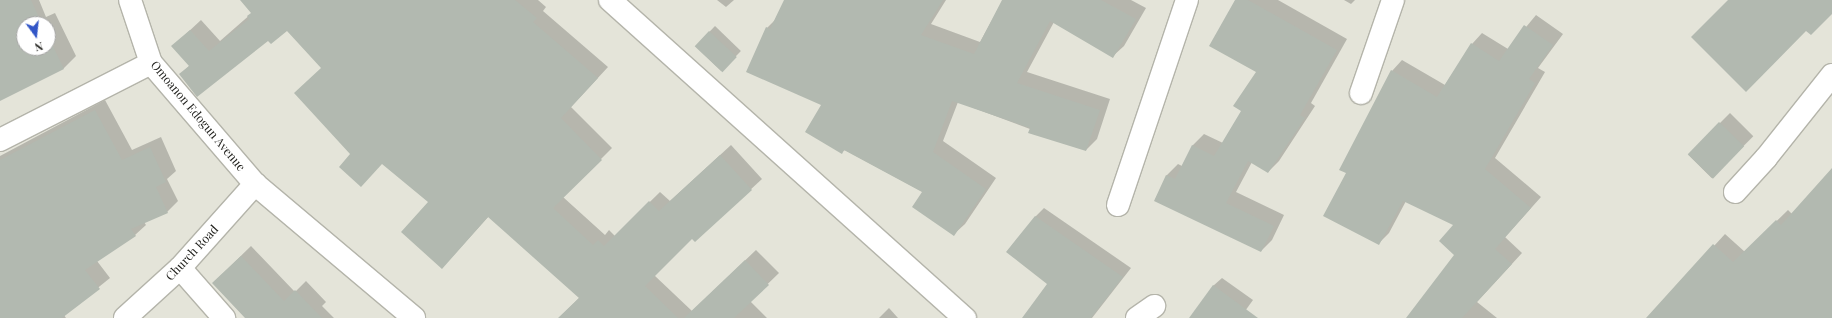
<!DOCTYPE html>
<html>
<head>
<meta charset="utf-8">
<style>
  body { margin:0 }
  #map { position:relative; width:1832px; height:318px; overflow:hidden; background:#e4e4d9; font-family:"Playfair Display",serif }
  div>[style] { position:absolute }
  .shadow>* { inset:0; background:#0003; transform-origin:0 0 }
  .building>* { inset:0; background:#b2b9b0; transform-origin:0 0 }
  .roads { filter:drop-shadow(1px 0 #b4b4aa) drop-shadow(-1px 0 #b4b4aa) drop-shadow(0 1px #b4b4aa) drop-shadow(0 -1px #b4b4aa) }
  .minor>* { height:22px; margin:-11px; padding:0 11px; transform-origin:11px; border-radius:11px; background:#fff }
  span { translate:-50% -50%; white-space:nowrap; text-align:center; line-height:1.15; -webkit-text-stroke:3.5px #fff; paint-order:stroke }
  .street-label { font-size:12px; color:#21211d }
  .north { position:absolute; left:16px; top:16px; width:40px; height:40px; box-sizing:border-box; background:#fff; border:1px solid #a6a6a5; border-radius:50%; rotate:165deg; font-size:11px; font-weight:700; line-height:16px; text-align:center; color:#21211d }
  .north::after { content:''; display:block; margin:auto; width:14px; height:18px; background:#3256c7; clip-path:polygon(50% 0,100% 100%,50% 72%,0 100%) }
</style>
</head>
<body>
<div id="map">
  <div class="shadow">
    <div style="clip-path:polygon(evenodd,0 0,39px 0,46px 17px,55px 13px,76px 56px,64px 68px,0 100px,0 0,24px 24px,48px 24px,48px 48px,24px 48px,24px 24px)"></div>
    <div style="clip-path:polygon(241px 0,538px 0,546px 7px,543px 11px,608px 67px,571px 107px,612px 148px,563px 197px,605px 235px,609px 230px,615px 236px,660px 192px,670px 201px,731px 145px,762px 179px,695px 241px,692px 238px,654px 275px,692px 311px,756px 250px,779px 273px,750px 301px,767px 318px,559px 318px,580px 297px,489px 216px,452px 257px,429px 202px,382px 163px,352px 154px,322px 68px,287px 29px,268px 40px,180px 75px,190px 65px,173px 46px,201px 20px,220px 41px,252px 13px)"></div>
    <div style="clip-path:polygon(717px 0,734px 0,726px 7px)"></div>
    <div style="clip-path:polygon(785px 0,946px 0,931px 24px,980px 42px,1003px 0,1131px 0,1146px 8px,1124px 46px,1113px 56px,1054px 22px,1027px 72px,1110px 99px,1097px 139px,1086px 150px,958px 102px,943px 141px,996px 178px,965px 224px,954px 234px,923px 192px,845px 150px,842px 152px,823px 104px,767px 28px,775px 20px)"></div>
    <div style="clip-path:polygon(1236px 0,1278px 0,1347px 39px,1311px 103px,1315px 106px,1279px 161px,1268px 172px,1252px 162px,1236px 192px,1284px 215px,1272px 240px,1261px 251px,1155px 200px,1167px 175px,1178px 164px,1182px 166px,1193px 145px,1204px 134px,1223px 143px,1242px 111px,1258px 72px)"></div>
    <div style="clip-path:polygon(1344px 0,1355px 0,1351px 4px)"></div>
    <div style="clip-path:polygon(1536px 15px,1563px 34px,1538px 68px,1545px 72px,1495px 158px,1541px 197px,1505px 237px,1522px 253px,1477px 302px,1497px 318px,1419px 318px,1456px 255px,1455px 225px,1406px 201px,1389px 233px,1378px 244px,1347px 173px,1392px 71px,1402px 60px,1445px 85px,1472px 44px,1482px 33px,1508px 49px)"></div>
    <div style="left:715px;top:26px;width:36px;height:28px;rotate:44deg"></div>
    <div style="clip-path:polygon(105px 100px,132px 150px,161px 137px,176px 171px,167px 179px,178px 201px,167px 212px,144px 222px,146px 225px,135px 235px,97px 261px,110px 278px,64px 315px,66px 318px,0 318px,0 156px)"></div>
    <div style="left:1730px;top:113px;width:33px;height:59px;rotate:45deg"></div>
    <div style="clip-path:polygon(1832px 170px,1832px 318px,1648px 318px,1725px 234px,1745px 252px,1788px 210px,1792px 214px)"></div>
    <div style="clip-path:polygon(1044px 208px,1131px 268px,1092px 318px,1039px 318px,1048px 284px,1035px 217px)"></div>
    <div style="clip-path:polygon(251px 246px,295px 292px,306px 281px,326px 302px,322px 306px,334px 318px,246px 318px,213px 283px)"></div>
    <div style="clip-path:polygon(1222px 278px,1253px 300px,1240px 318px,1201px 318px,1213px 286px)"></div>
    <div style="clip-path:polygon(889px 308px,898px 318px,879px 318px)"></div>
  </div>
  <div class="building">
    <div style="clip-path:polygon(0 0,31px 0,42px 24px,24px 24px,24px 48px,48px 48px,48px 36px,64px 69px,0 101px)"></div>
    <div style="clip-path:polygon(240px 0,515px 0,537px 18px,533px 22px,598px 78px,561px 118px,602px 160px,553px 208px,593px 245px,598px 240px,604px 246px,649px 201px,659px 211px,720px 155px,752px 190px,695px 242px,692px 239px,645px 286px,678px 318px,558px 318px,579px 298px,488px 217px,442px 269px,401px 232px,428px 202px,382px 164px,361px 187px,339px 167px,350px 154px,294px 93px,321px 68px,287px 31px,271px 44px,268px 41px,197px 97px,179px 74px,189px 66px,171px 46px,190px 30px,209px 51px,249px 19px,247px 16px,251px 13px)"></div>
    <div style="clip-path:polygon(784px 0,943px 0,921px 35px,974px 54px,1002px 0,1101px 0,1136px 19px,1113px 58px,1050px 21px,1017px 83px,1100px 110px,1086px 151px,1028px 133px,1030px 128px,952px 101px,933px 152px,986px 189px,954px 236px,912px 207px,922px 192px,844px 150px,842px 154px,805px 132px,821px 105px,746px 72px,766px 27px,770px 29px)"></div>
    <div style="clip-path:polygon(1235px 0,1248px 0,1337px 50px,1300px 115px,1305px 118px,1268px 173px,1248px 161px,1226px 203px,1274px 226px,1261px 252px,1154px 201px,1166px 175px,1175px 179px,1192px 145px,1214px 156px,1241px 111px,1233px 106px,1256px 72px,1209px 46px)"></div>
    <div style="clip-path:polygon(1728px 0,1832px 0,1832px 14px,1811px 35px,1806px 31px,1746px 92px,1691px 37px)"></div>
    <div style="clip-path:polygon(1524px 25px,1553px 45px,1529px 79px,1535px 83px,1485px 169px,1531px 208px,1495px 249px,1512px 264px,1462px 318px,1406px 318px,1454px 255px,1439px 241px,1453px 225px,1403px 201px,1379px 245px,1323px 216px,1346px 173px,1339px 170px,1391px 70px,1437px 97px,1471px 43px,1499px 61px)"></div>
    <div style="left:709px;top:31px;width:38px;height:21px;rotate:43deg"></div>
    <div style="clip-path:polygon(95px 110px,122px 160px,150px 147px,166px 182px,156px 187px,168px 213px,131px 229px,136px 236px,85px 270px,100px 289px,62px 318px,0 318px,0 160px)"></div>
    <div style="left:1719px;top:122px;width:35px;height:45px;rotate:44deg"></div>
    <div style="clip-path:polygon(1832px 168px,1832px 318px,1646px 318px,1713px 244px,1733px 262px,1776px 220px,1781px 225px)"></div>
    <div style="clip-path:polygon(1035px 216px,1123px 277px,1091px 318px,1022px 318px,1047px 284px,1006px 252px)"></div>
    <div style="clip-path:polygon(241px 256px,284px 301px,295px 290px,322px 318px,245px 318px,212px 283px)"></div>
    <div style="clip-path:polygon(745px 260px,769px 285px,734px 318px,684px 318px)"></div>
    <div style="clip-path:polygon(1213px 285px,1258px 318px,1189px 318px)"></div>
  </div>
  <div class="roads">
    <div class="minor">
      <div style="left:130px;top:0;width:66px;rotate:71.6deg"></div>
      <div style="left:151px;top:63px;width:160px;rotate:49.3deg"></div>
      <div style="left:255px;top:184px;width:208px;rotate:40.1deg"></div>
      <div style="left:610px;top:0;width:477px;rotate:41.9deg"></div>
      <div style="left:1361px;top:93px;width:98px;rotate:-71deg"></div>
      <div style="left:0;top:140px;width:169px;rotate:-27deg"></div>
      <div style="left:1735px;top:192px;width:46px;rotate:-47.6deg"></div>
      <div style="left:1766px;top:158px;width:106px;rotate:-51.5deg"></div>
      <div style="left:1118px;top:205px;width:216px;rotate:-71.4deg"></div>
      <div style="left:180px;top:268px;width:67px;rotate:48.7deg"></div>
      <div style="left:125px;top:318px;width:74px;rotate:-42.3deg"></div>
      <div style="left:180px;top:268px;width:113px;rotate:-48.2deg"></div>
      <div style="left:1137px;top:318px;width:21px;rotate:-35deg"></div>
    </div>
  </div>
  <div class="street-label">
    <span style="left:198px;top:116px;rotate:50deg">Omoanon Edogun Avenue</span>
    <span style="left:192px;top:253px;rotate:-47deg">Church Road</span>
  </div>
  <div class="north">N</div>
</div>
</body>
</html>
